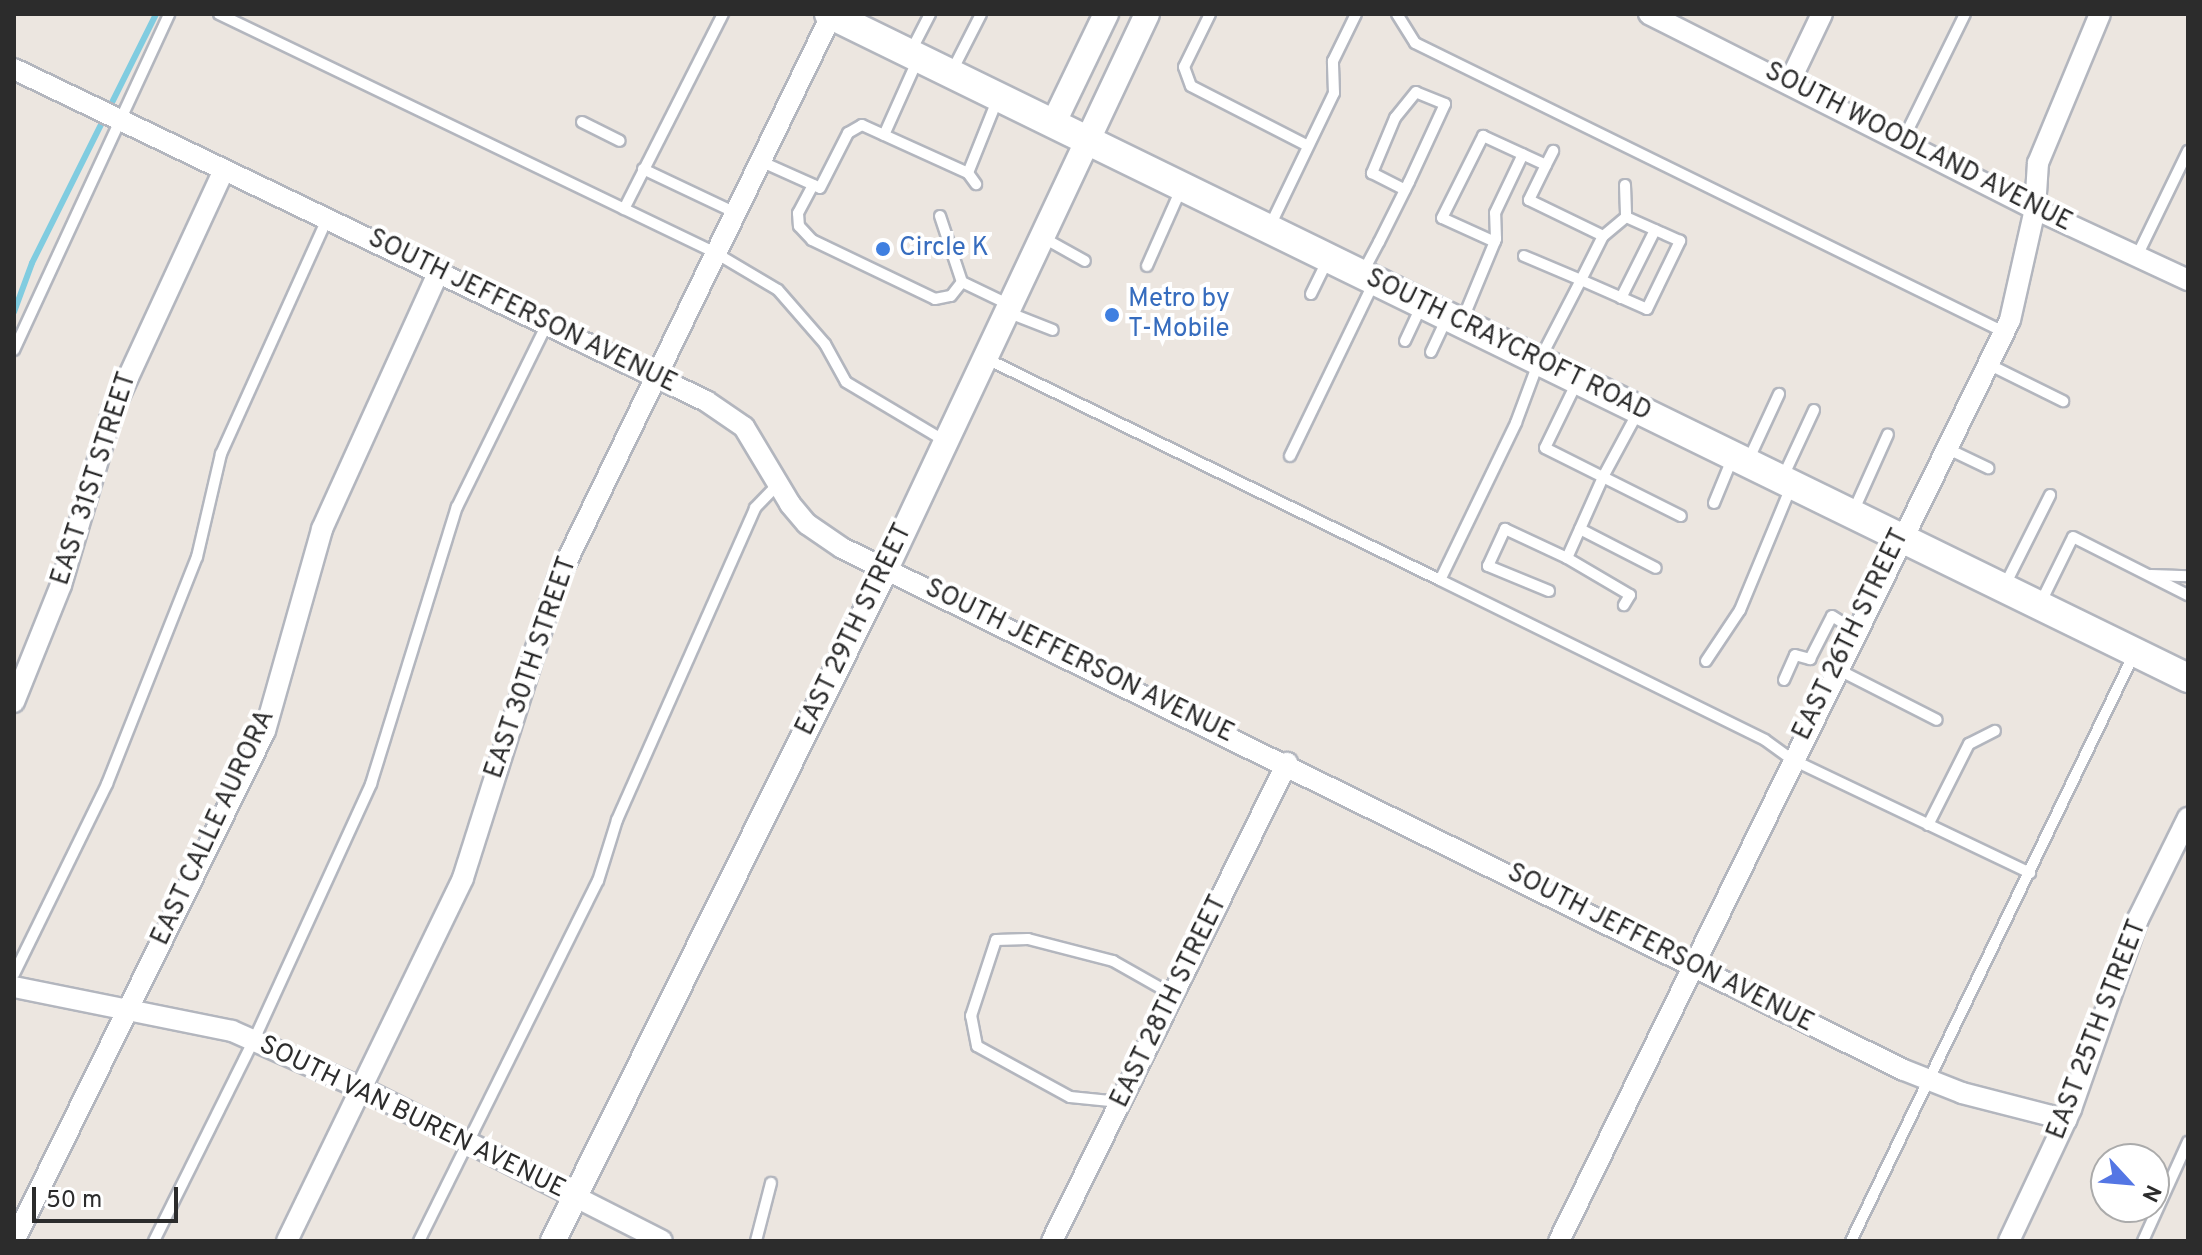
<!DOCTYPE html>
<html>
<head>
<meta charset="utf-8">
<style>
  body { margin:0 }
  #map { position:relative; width:2202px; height:1255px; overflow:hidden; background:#ece6e0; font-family:Overpass,sans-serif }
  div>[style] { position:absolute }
  .stream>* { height:6px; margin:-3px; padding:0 3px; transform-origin:3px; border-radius:3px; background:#80cce0 }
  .roads { filter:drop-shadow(2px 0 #b3b6be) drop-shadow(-2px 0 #b3b6be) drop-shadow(0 2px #b3b6be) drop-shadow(0 -2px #b3b6be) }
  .service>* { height:10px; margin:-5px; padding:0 5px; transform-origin:5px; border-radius:5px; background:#fff }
  .minor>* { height:20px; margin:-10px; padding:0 10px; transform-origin:10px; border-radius:10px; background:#fff }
  .tertiary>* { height:24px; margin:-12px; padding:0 12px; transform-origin:12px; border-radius:12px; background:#fff }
  .secondary>* { height:28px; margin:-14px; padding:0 14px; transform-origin:14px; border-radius:14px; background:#fff }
  .dots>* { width:22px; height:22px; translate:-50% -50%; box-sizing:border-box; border:4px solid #fff; border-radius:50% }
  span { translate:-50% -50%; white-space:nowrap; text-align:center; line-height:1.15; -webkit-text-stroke:8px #fff; paint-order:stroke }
  .street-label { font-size:26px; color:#2c2c2c }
  .shop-label { font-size:26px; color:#366cbe }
  .left { translate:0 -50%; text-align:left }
  .frame { position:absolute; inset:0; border:16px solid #2c2c2c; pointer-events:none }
  .north { position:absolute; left:2090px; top:1143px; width:80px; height:80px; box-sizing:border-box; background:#fff; border:2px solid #ababab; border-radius:50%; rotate:116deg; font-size:22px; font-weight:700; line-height:32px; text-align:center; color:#2c2c2c }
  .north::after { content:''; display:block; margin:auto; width:28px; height:36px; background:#5476e4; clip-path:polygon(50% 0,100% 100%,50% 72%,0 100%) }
  .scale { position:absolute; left:32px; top:1187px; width:146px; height:36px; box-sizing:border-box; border:4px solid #2c2c2c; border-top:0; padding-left:10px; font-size:24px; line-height:28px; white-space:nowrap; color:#2c2c2c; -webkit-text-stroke:6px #fff; paint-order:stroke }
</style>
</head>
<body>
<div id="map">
  <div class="stream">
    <div style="left:14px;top:312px;width:52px;rotate:-69.8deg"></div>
    <div style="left:32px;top:263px;width:278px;rotate:-63.5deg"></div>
  </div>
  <div class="roads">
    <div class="service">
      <div style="left:219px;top:14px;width:549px;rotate:25.68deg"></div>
      <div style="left:714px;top:252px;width:74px;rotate:30.7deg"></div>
      <div style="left:778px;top:290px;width:72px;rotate:49deg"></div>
      <div style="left:825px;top:344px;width:43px;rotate:61.1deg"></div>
      <div style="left:846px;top:382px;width:115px;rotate:30.8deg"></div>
      <div style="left:1210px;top:14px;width:59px;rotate:116.1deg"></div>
      <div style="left:1184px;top:67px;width:20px;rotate:70deg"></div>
      <div style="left:1191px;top:86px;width:131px;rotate:27.1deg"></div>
      <div style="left:1397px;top:14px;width:34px;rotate:58deg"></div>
      <div style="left:1415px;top:43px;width:656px;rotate:26.14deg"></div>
      <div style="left:911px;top:51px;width:42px;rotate:-62.8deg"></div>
      <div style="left:951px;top:73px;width:66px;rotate:-63deg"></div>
      <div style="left:582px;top:122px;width:42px;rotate:26.6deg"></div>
      <div style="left:884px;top:135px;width:83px;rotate:-65.9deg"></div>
      <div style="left:1903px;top:140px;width:140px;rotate:-63.8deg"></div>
      <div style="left:760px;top:161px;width:64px;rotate:24.1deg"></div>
      <div style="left:1546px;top:165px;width:16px;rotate:-63deg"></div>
      <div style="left:643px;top:169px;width:101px;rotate:25.3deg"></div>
      <div style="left:968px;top:173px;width:81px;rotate:-68.2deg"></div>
      <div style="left:813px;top:185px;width:32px;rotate:118deg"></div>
      <div style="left:798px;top:213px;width:13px;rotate:86deg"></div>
      <div style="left:799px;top:226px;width:19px;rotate:47deg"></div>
      <div style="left:812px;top:240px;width:136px;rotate:25.6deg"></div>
      <div style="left:935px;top:299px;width:16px;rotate:-11deg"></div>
      <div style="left:951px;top:296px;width:18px;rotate:-52deg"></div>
      <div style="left:1625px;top:185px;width:32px;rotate:88deg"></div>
      <div style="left:820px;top:188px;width:62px;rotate:-63deg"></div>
      <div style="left:848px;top:133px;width:16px;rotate:-30deg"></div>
      <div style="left:862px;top:125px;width:116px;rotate:24.4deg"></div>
      <div style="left:968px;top:173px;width:14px;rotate:54deg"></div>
      <div style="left:624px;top:209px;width:219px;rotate:-63.1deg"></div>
      <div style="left:940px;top:216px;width:70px;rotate:71.6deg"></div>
      <div style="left:962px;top:282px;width:53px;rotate:25.6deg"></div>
      <div style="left:1269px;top:228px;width:150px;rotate:-64.3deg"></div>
      <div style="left:1334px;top:93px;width:32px;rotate:-92deg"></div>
      <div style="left:1333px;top:61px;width:52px;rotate:-63.9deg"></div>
      <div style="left:1042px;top:237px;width:49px;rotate:29.2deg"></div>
      <div style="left:1495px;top:242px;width:58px;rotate:-155.6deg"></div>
      <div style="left:1442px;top:218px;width:92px;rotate:-63.4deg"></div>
      <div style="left:1483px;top:136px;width:69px;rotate:24.7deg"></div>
      <div style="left:1546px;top:165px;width:39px;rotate:116deg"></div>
      <div style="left:1529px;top:200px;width:82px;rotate:25.9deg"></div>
      <div style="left:1524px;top:256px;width:62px;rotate:22.8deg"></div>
      <div style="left:1581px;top:280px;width:72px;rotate:23.7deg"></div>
      <div style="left:1647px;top:309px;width:76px;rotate:-64.1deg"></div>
      <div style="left:1680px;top:241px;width:59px;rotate:-156deg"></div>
      <div style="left:1626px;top:217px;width:30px;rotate:140deg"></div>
      <div style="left:1603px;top:236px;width:49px;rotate:116.6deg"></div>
      <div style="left:1581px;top:280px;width:91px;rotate:117.4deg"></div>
      <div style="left:1539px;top:361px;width:66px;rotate:110.4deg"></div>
      <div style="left:1516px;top:423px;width:174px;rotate:115.8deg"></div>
      <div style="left:1440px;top:580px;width:362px;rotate:26.2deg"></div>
      <div style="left:1765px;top:740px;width:32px;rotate:36deg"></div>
      <div style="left:1791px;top:759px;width:265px;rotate:25.5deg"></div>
      <div style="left:2137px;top:256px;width:117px;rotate:-64.1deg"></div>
      <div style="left:1147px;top:266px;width:86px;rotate:-66.1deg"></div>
      <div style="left:1363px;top:272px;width:34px;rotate:-62deg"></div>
      <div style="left:1379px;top:242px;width:67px;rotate:-63.4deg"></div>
      <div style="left:1409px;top:182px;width:86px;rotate:-65.2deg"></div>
      <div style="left:1445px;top:104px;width:31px;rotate:-158deg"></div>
      <div style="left:1416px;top:92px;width:33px;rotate:129deg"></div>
      <div style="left:1395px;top:118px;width:60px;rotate:112.7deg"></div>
      <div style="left:1372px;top:173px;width:37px;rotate:27deg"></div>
      <div style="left:1311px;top:294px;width:39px;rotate:-64deg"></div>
      <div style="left:1621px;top:298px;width:76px;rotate:-63.4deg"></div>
      <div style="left:1007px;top:312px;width:49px;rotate:21.4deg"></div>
      <div style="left:1462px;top:321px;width:89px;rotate:-67.5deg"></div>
      <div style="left:1496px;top:239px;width:26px;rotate:-92deg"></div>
      <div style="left:1495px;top:213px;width:65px;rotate:-64.6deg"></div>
      <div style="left:1405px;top:341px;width:38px;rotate:-65deg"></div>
      <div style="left:14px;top:350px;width:370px;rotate:-65.2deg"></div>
      <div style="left:1431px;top:352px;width:38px;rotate:-65deg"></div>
      <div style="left:985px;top:358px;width:506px;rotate:26.01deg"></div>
      <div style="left:1988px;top:364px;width:84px;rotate:26.3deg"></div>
      <div style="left:1577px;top:382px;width:73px;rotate:115.9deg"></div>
      <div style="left:1545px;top:448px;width:65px;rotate:26.6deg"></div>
      <div style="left:1603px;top:477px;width:74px;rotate:-61.7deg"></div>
      <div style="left:1946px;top:448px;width:47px;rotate:25.5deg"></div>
      <div style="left:1290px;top:456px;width:193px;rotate:-64.2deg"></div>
      <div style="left:1748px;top:461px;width:74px;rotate:-65.2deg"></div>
      <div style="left:1782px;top:479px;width:76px;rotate:-65.1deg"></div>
      <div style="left:1714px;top:503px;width:50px;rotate:-67.6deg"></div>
      <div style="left:1853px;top:512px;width:85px;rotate:-65.8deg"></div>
      <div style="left:1580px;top:529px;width:85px;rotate:27.2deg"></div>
      <div style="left:1567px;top:558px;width:73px;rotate:30.4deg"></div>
      <div style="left:1630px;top:595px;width:12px;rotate:121deg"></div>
      <div style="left:2151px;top:575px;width:37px;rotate:2deg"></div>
      <div style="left:2004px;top:587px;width:103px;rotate:-63.4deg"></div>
      <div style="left:1549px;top:591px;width:66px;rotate:-157.7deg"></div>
      <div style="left:1488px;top:566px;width:41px;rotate:-65.3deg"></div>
      <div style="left:1505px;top:529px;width:68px;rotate:25.1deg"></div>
      <div style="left:1567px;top:558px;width:89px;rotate:-66deg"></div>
      <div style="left:1603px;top:477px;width:87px;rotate:26.6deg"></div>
      <div style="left:2041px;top:602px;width:72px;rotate:-63.8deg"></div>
      <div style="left:2073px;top:537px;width:129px;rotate:26.8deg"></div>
      <div style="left:1706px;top:661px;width:61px;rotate:-56.3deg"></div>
      <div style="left:1740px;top:610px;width:133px;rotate:-67.5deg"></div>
      <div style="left:1835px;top:668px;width:114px;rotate:27deg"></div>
      <div style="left:1784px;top:680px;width:27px;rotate:-66deg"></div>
      <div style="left:1795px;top:655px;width:16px;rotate:15deg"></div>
      <div style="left:1810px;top:659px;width:48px;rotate:-62.9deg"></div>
      <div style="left:1832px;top:616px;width:26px;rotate:32deg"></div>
      <div style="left:1928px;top:825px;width:91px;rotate:-63.2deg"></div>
      <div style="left:1969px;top:744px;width:29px;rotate:-27deg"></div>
      <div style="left:14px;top:974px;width:212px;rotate:-63.9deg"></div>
      <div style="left:107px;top:784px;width:244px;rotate:-68.4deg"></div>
      <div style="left:197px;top:557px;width:106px;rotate:-76.9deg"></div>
      <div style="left:221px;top:454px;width:258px;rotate:-65.7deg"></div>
      <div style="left:1120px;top:1102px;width:50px;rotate:-174.3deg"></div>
      <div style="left:1070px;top:1097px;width:106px;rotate:-151.3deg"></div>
      <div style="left:977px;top:1046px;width:31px;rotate:-101deg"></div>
      <div style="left:971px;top:1016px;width:80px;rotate:-71.8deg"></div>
      <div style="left:996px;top:940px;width:32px;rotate:-2deg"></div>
      <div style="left:1028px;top:939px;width:88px;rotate:14.5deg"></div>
      <div style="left:1113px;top:961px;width:69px;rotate:29.5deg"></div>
      <div style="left:154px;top:1241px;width:222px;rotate:-63.6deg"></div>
      <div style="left:253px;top:1042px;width:284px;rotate:-65.4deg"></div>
      <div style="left:371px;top:784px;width:290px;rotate:-72.8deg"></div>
      <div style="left:457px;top:507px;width:204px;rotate:-63.8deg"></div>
      <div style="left:419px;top:1241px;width:402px;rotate:-63.6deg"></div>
      <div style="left:598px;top:881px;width:64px;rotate:-72.7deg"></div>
      <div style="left:617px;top:820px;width:341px;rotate:-66.1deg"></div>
      <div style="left:755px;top:508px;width:35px;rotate:-46deg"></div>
      <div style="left:756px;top:1241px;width:60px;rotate:-75.5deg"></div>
      <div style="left:1851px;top:1241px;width:652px;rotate:-64.26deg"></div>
      <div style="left:2143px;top:1241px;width:109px;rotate:-65.6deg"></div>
    </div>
    <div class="minor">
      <div style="left:1649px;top:14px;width:432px;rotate:26.8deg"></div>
      <div style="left:2035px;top:209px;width:169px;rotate:24.9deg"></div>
      <div style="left:14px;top:69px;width:768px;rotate:25.63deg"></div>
      <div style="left:706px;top:401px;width:46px;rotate:34.4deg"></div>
      <div style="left:744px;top:427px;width:90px;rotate:59.1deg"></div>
      <div style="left:790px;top:504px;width:26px;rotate:50deg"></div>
      <div style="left:807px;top:524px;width:42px;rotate:34.4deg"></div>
      <div style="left:842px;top:548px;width:1183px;rotate:26.18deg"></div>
      <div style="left:1904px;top:1070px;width:62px;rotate:21.6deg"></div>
      <div style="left:1962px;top:1093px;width:108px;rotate:14.4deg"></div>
      <div style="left:1790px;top:81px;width:74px;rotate:-64.5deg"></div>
      <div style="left:14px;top:702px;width:126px;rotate:-68.1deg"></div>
      <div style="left:61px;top:585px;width:183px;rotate:-73.5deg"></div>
      <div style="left:113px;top:410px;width:262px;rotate:-65.2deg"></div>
      <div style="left:14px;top:987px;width:222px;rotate:11.4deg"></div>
      <div style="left:232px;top:1031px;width:143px;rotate:23.9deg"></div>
      <div style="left:363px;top:1089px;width:335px;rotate:26.9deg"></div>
      <div style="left:14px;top:1241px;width:568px;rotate:-63.8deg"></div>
      <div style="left:265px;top:731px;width:210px;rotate:-74.2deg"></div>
      <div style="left:322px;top:529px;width:283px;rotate:-65.6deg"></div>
      <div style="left:287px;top:1241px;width:403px;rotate:-64.1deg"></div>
      <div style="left:463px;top:878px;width:314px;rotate:-72.4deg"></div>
      <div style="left:558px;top:579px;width:628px;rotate:-64.13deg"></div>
      <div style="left:1052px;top:1241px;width:533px;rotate:-63.82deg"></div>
      <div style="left:1559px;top:1241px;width:1025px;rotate:-63.91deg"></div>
      <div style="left:2010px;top:320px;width:114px;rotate:-77.3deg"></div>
      <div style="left:2035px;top:209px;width:46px;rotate:-86.3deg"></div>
      <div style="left:2038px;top:163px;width:161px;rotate:-67.4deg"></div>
      <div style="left:2009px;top:1241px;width:146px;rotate:-64.8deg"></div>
      <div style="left:2071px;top:1109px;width:201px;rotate:-70.6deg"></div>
      <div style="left:2138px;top:919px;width:113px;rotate:-63.7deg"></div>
    </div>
    <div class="tertiary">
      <div style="left:1054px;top:122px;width:120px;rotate:-64.3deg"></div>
      <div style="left:553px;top:1241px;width:750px;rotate:-63.64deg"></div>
      <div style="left:886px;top:569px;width:613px;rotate:-64.81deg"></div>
    </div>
    <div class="secondary">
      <div style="left:829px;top:14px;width:1513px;rotate:26.04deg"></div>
    </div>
  </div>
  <div class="dots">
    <div style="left:883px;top:249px;background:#3f7fe0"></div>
    <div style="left:1112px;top:315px;background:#3f7fe0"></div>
  </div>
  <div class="street-label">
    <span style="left:1918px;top:148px;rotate:27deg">SOUTH WOODLAND AVENUE</span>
    <span style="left:522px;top:312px;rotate:26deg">SOUTH JEFFERSON AVENUE</span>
    <span style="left:1508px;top:346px;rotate:26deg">SOUTH CRAYCROFT ROAD</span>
    <span style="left:95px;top:479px;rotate:-72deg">EAST 31ST STREET</span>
    <span style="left:855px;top:630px;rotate:-64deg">EAST 29TH STREET</span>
    <span style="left:1852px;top:635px;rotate:-64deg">EAST 26TH STREET</span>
    <span style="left:1079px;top:662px;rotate:26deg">SOUTH JEFFERSON AVENUE</span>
    <span style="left:532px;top:668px;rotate:-71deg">EAST 30TH STREET</span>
    <span style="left:214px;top:828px;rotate:-65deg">EAST CALLE AURORA</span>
    <span style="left:1660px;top:949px;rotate:27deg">SOUTH JEFFERSON AVENUE</span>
    <span style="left:1170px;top:1002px;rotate:-64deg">EAST 28TH STREET</span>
    <span style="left:2098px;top:1030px;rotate:-69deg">EAST 25TH STREET</span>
    <span style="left:412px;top:1118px;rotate:26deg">SOUTH VAN BUREN AVENUE</span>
  </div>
  <div class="shop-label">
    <span class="left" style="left:899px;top:249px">Circle K</span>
    <span class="left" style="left:1128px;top:315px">Metro by<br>T-Mobile</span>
  </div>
  <div class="frame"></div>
  <div class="north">N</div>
  <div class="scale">50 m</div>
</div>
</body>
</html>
